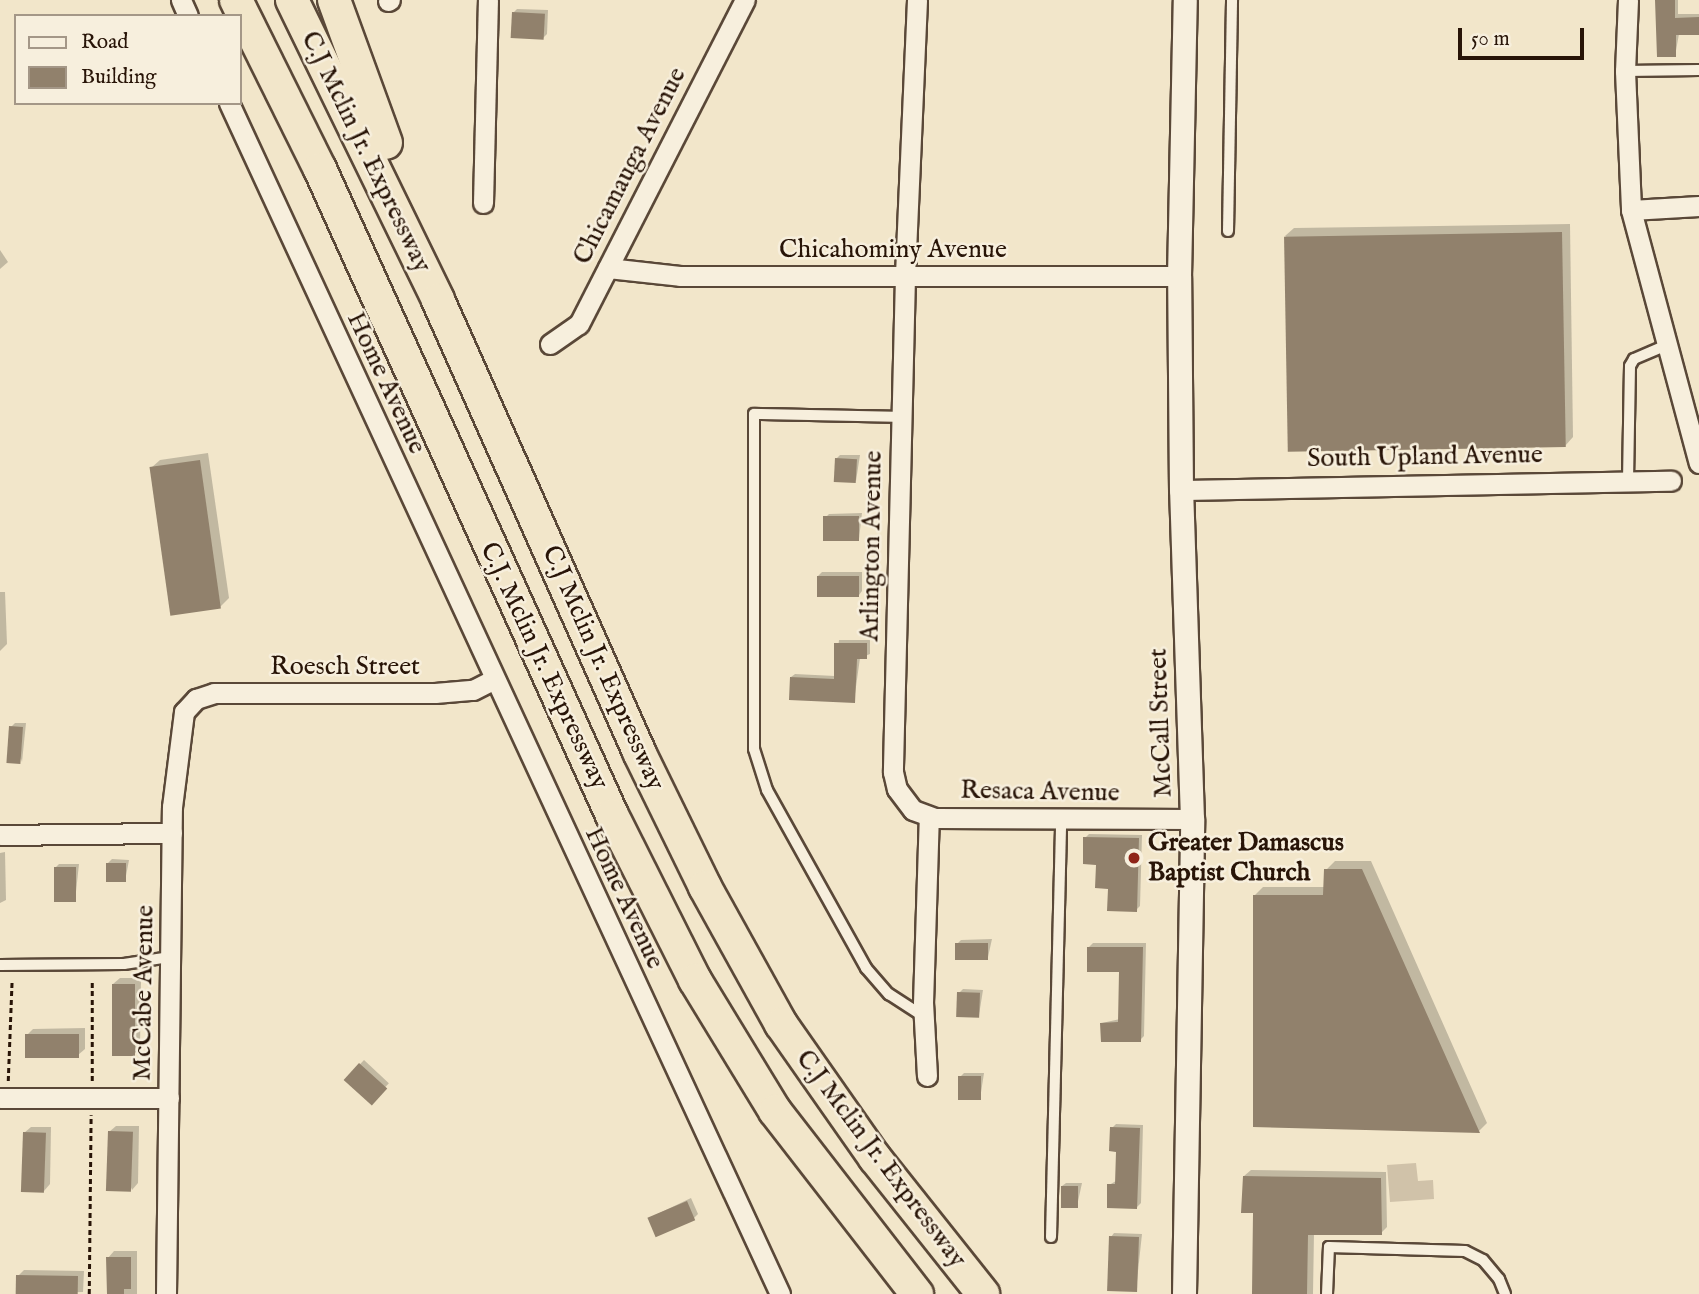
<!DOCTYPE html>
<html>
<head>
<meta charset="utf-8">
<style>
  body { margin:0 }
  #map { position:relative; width:1699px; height:1294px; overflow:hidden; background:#f2e6ca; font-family:"IM FELL English",serif }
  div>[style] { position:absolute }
  .green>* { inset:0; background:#d0c2a9 }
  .shadow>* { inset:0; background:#0003; transform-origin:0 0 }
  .building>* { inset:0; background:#91816c; transform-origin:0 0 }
  .path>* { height:2.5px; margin-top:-1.25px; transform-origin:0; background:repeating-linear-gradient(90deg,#281407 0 5px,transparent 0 8.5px) }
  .roads { filter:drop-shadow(2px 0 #5a4838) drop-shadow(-2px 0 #5a4838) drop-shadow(0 2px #5a4838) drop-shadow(0 -2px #5a4838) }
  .service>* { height:10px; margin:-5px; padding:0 5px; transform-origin:5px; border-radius:5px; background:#f7efdd }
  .minor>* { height:19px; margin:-9.5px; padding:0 9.5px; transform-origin:9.5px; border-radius:9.5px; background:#f7efdd }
  .tertiary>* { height:23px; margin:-11.5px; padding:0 11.5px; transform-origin:11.5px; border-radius:11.5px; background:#f7efdd }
  .trunk>* { height:32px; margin:-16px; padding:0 16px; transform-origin:16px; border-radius:16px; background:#f2e6ca }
  .dots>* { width:19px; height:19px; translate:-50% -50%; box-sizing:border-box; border:4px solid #f7efdd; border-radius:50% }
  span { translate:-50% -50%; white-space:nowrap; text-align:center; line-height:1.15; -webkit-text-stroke:5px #f7efdd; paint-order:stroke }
  .street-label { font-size:26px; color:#281407 }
  .poi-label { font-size:26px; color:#281407; font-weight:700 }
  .left { translate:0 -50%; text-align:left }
  .legend { position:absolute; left:14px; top:14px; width:228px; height:91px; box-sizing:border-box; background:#f7efdd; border:2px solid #a49787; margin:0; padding:9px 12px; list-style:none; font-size:21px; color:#281407 }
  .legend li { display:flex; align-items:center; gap:14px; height:35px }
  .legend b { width:35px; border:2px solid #a49787 }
  .scale { position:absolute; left:1458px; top:28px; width:126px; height:32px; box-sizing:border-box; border:4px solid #281407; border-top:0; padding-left:9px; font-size:21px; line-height:24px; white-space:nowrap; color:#281407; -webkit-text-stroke:5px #f7efdd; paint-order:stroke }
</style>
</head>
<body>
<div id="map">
  <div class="green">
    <div style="clip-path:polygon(1416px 1163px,1418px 1181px,1433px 1180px,1434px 1199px,1390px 1202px,1387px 1165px)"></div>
  </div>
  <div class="shadow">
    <div style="clip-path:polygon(1657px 0,1678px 0,1678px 14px,1699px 14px,1699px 33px,1679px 34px,1675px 56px)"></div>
    <div style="clip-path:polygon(517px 9px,548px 10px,547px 34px,543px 38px,513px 13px)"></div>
    <div style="clip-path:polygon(1570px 224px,1573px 437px,1565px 446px,1285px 236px,1294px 228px)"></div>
    <div style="clip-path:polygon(0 250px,8px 262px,0 269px)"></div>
    <div style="clip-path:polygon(208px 453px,229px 598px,220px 607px,151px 468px,160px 460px)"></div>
    <div style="clip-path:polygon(840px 455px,860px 455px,856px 481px,836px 459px)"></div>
    <div style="clip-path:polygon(862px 513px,859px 539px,825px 518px,829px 514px)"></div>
    <div style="clip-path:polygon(822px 572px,862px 572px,862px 591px,859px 595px,818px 576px)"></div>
    <div style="clip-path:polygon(0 592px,5px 592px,7px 644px,0 651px)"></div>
    <div style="clip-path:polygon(839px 640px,870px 640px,870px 654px,860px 658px,854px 701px,791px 677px,795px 674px,835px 676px)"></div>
    <div style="clip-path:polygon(15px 723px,26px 723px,22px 762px,11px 727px)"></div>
    <div style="clip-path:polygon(1089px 834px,1142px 835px,1140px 906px,1136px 910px,1110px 887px,1085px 838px)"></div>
    <div style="clip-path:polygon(5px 852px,6px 900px,0 903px,0 853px)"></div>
    <div style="clip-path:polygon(112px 859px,129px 860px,125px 881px,108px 863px)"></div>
    <div style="clip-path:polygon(1335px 861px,1371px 861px,1487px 1123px,1479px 1131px,1255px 895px,1263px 887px,1325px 887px,1326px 870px)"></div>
    <div style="clip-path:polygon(59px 864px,79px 864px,75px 901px,55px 868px)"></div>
    <div style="clip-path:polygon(992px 939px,988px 957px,957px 944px,961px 940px)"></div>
    <div style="clip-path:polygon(1093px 943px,1146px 943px,1144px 1036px,1140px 1040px,1102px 1023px,1120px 1019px,1121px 970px,1089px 947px)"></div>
    <div style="clip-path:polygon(120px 978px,141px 978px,140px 1048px,134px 1054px,113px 984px)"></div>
    <div style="clip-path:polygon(963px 989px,983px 990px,979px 1015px,959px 993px)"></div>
    <div style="clip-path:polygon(85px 1028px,85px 1049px,78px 1055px,27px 1035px,33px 1029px)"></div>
    <div style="left:364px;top:1060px;width:34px;height:27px;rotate:43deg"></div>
    <div style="clip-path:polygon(964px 1073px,984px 1073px,980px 1099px,960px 1077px)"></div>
    <div style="clip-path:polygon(1116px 1124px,1143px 1125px,1141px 1203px,1137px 1207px,1109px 1185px,1116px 1181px,1117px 1150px,1112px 1128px)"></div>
    <div style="clip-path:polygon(116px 1126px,139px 1126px,138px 1183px,132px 1190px,109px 1132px)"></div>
    <div style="clip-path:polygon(31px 1127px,51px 1127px,50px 1184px,44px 1191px,24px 1133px)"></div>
    <div style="clip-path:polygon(1251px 1170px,1386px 1172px,1387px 1227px,1381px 1233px,1314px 1233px,1313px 1294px,1254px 1294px,1255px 1211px,1244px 1176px)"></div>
    <div style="clip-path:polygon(1066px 1183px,1082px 1183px,1077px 1206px,1062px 1186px)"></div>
    <div style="clip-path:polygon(691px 1198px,698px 1214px,694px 1218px,649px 1218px)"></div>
    <div style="clip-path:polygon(1114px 1233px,1142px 1234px,1136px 1290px,1111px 1237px)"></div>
    <div style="clip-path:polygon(114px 1251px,137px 1251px,137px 1294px,109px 1294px,108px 1258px)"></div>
    <div style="clip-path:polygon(24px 1270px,84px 1271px,83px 1292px,18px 1294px,18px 1276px)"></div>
  </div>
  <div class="building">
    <div style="clip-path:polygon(1655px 0,1675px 0,1675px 18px,1699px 17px,1699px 35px,1676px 35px,1676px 57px,1657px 57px)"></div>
    <div style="left:512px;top:12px;width:33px;height:26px;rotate:3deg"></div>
    <div style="left:1562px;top:232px;width:215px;height:278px;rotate:89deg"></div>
    <div style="left:835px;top:458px;width:22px;height:24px;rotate:3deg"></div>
    <div style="left:200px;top:460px;width:150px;height:51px;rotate:82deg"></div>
    <div style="left:859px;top:516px;width:25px;height:36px;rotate:90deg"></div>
    <div style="left:817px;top:576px;width:42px;height:21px"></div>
    <div style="clip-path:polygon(834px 643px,867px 643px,867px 659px,857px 659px,855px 703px,789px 700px,790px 677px,834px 679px)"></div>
    <div style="left:9px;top:726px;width:14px;height:37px;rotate:4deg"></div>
    <div style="clip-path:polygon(1083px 837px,1139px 838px,1137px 912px,1107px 911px,1108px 889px,1095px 888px,1096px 865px,1083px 864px)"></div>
    <div style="left:106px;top:863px;width:20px;height:19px"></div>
    <div style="left:54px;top:867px;width:22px;height:35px"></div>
    <div style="clip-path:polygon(1324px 869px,1362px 869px,1480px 1133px,1253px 1127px,1253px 895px,1323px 895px)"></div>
    <div style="left:955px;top:943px;width:33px;height:17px"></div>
    <div style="clip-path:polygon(1087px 947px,1143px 947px,1141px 1042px,1101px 1042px,1100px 1023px,1118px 1022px,1119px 972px,1087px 972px)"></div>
    <div style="left:112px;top:984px;width:23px;height:72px"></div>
    <div style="left:957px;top:992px;width:23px;height:25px;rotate:2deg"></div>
    <div style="left:25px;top:1034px;width:54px;height:24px"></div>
    <div style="left:359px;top:1063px;width:38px;height:23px;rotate:42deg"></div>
    <div style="left:958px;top:1076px;width:23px;height:24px"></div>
    <div style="clip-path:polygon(1110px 1127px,1140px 1128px,1137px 1209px,1107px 1208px,1107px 1184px,1115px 1184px,1116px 1152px,1109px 1151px)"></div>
    <div style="left:108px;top:1131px;width:25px;height:60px;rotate:2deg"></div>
    <div style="left:23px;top:1132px;width:23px;height:60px;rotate:2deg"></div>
    <div style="clip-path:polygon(1243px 1176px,1381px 1178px,1382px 1235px,1308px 1235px,1307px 1294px,1252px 1294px,1253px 1213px,1241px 1213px)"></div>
    <div style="left:1061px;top:1186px;width:17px;height:22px"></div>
    <div style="left:687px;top:1201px;width:21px;height:43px;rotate:67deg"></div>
    <div style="left:1109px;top:1236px;width:30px;height:55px;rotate:2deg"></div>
    <div style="clip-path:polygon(106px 1257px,131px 1257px,131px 1289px,124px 1289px,124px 1294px,107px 1294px)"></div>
    <div style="left:16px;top:1275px;width:62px;height:19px;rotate:1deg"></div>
  </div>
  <div class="path">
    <div style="left:8px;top:1081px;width:102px;rotate:-87.8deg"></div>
    <div style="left:92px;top:1081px;width:102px;rotate:-90deg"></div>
    <div style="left:89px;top:1294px;width:179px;rotate:-89.4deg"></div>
  </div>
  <div class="roads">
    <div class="service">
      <div style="left:1625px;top:71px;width:74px;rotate:-0.8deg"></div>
      <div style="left:1228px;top:231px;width:231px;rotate:-89deg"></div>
      <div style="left:901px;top:417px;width:147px;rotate:-178.8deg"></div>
      <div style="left:754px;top:414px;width:335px;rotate:90deg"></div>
      <div style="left:754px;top:749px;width:43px;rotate:72.4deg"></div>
      <div style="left:767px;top:790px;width:204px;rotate:60.9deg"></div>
      <div style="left:866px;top:968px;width:35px;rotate:49deg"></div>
      <div style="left:889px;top:994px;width:40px;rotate:32.9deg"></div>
      <div style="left:1628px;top:481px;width:115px;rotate:-89deg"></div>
      <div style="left:1630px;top:366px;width:8px;rotate:-60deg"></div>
      <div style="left:1634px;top:359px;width:34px;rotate:-23deg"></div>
      <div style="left:0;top:965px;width:124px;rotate:-0.5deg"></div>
      <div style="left:124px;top:964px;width:47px;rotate:-8.7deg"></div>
      <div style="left:1051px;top:1237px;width:419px;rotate:-88.6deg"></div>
      <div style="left:1327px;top:1294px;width:47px;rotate:-87.6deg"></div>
      <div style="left:1329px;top:1247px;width:136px;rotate:1.7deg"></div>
      <div style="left:1465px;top:1251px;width:20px;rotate:27deg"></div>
      <div style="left:1483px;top:1260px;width:25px;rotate:50deg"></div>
      <div style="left:1499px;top:1279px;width:16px;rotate:68deg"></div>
    </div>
    <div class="minor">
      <div style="left:181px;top:0;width:17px;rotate:66deg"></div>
      <div style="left:917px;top:0;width:276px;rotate:92.5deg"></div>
      <div style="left:905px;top:276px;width:496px;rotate:91.4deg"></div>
      <div style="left:893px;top:772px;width:17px;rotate:77deg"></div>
      <div style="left:897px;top:789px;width:26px;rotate:53deg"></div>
      <div style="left:913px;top:810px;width:23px;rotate:20deg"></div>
      <div style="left:935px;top:818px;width:257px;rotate:0.2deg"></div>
      <div style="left:1628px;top:0;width:71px;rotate:92.4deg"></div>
      <div style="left:1625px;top:71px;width:139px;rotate:87.5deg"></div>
      <div style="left:1631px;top:210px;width:262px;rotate:75deg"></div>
      <div style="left:388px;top:1px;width:2px;rotate:-27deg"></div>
      <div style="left:229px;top:103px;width:1312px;rotate:65.17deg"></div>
      <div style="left:483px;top:203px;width:203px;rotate:-88.6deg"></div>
      <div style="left:1631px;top:210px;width:68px;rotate:-3.4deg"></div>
      <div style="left:608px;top:268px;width:72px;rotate:6.3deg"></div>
      <div style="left:680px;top:276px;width:499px"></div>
      <div style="left:550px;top:344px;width:35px;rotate:-35deg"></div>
      <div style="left:579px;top:324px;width:364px;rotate:-62.9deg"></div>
      <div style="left:1181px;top:490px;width:490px;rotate:-1.1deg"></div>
      <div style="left:0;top:835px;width:172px;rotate:-0.7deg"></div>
      <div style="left:927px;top:1076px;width:73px;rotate:-93.1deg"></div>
      <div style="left:923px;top:1003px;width:186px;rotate:-88.2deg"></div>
      <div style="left:0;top:1098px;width:169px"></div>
      <div style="left:166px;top:1294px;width:487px;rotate:-89.3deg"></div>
      <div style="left:172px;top:807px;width:96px;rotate:-82.8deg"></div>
      <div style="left:184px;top:712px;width:18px;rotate:-47deg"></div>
      <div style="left:196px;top:699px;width:19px;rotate:-18deg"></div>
      <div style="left:214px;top:693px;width:221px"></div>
      <div style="left:435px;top:693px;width:38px;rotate:-5deg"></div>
      <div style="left:473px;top:690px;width:22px;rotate:-27deg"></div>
    </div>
    <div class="tertiary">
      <div style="left:1184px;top:1294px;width:475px;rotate:-89deg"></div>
      <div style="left:1192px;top:819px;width:329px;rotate:-91.9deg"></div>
      <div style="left:1181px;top:490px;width:214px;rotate:-90.5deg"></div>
      <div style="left:1179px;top:276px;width:276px;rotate:-88.8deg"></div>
    </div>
    <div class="trunk">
      <div style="left:236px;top:0;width:189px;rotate:63.6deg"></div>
      <div style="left:320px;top:169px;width:709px;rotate:65.68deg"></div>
      <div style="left:612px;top:815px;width:185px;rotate:63.3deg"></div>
      <div style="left:695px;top:980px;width:153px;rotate:58.6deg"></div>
      <div style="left:775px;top:1111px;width:232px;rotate:52.2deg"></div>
      <div style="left:292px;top:0;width:334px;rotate:64deg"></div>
      <div style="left:438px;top:300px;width:495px;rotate:66deg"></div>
      <div style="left:639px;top:752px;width:150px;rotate:63.9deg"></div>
      <div style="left:705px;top:887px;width:157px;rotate:61deg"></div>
      <div style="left:781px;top:1024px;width:164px;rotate:55deg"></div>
      <div style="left:875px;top:1158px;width:174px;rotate:51.5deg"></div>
      <div style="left:334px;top:0;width:152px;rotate:70deg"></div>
    </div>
  </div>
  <div class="dots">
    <div style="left:1134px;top:858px;background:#8f2418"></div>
  </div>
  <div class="street-label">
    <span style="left:366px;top:152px;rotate:64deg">C.J Mclin Jr. Expressway</span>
    <span style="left:630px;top:166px;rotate:-63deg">Chicamauga Avenue</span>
    <span style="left:893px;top:250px">Chicahominy Avenue</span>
    <span style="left:386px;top:383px;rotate:65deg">Home Avenue</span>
    <span style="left:1425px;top:457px;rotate:-1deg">South Upland Avenue</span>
    <span style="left:872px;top:546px;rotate:-89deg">Arlington Avenue</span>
    <span style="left:544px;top:666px;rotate:65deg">C.J. Mclin Jr. Expressway</span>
    <span style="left:345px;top:667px">Roesch Street</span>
    <span style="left:603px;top:668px;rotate:66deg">C.J Mclin Jr. Expressway</span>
    <span style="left:1161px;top:723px;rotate:-92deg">McCall Street</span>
    <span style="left:1040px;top:792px;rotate:1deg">Resaca Avenue</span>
    <span style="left:624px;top:898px;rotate:65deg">Home Avenue</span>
    <span style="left:144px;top:993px;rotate:-89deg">McCabe Avenue</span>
    <span style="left:881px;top:1159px;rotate:53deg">C.J Mclin Jr. Expressway</span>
  </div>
  <div class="poi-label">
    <span class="left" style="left:1148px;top:858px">Greater Damascus<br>Baptist Church</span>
  </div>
  <ul class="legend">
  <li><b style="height:9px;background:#f7efdd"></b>Road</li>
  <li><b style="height:19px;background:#91816c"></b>Building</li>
  </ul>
  <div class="scale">50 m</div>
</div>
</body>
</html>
